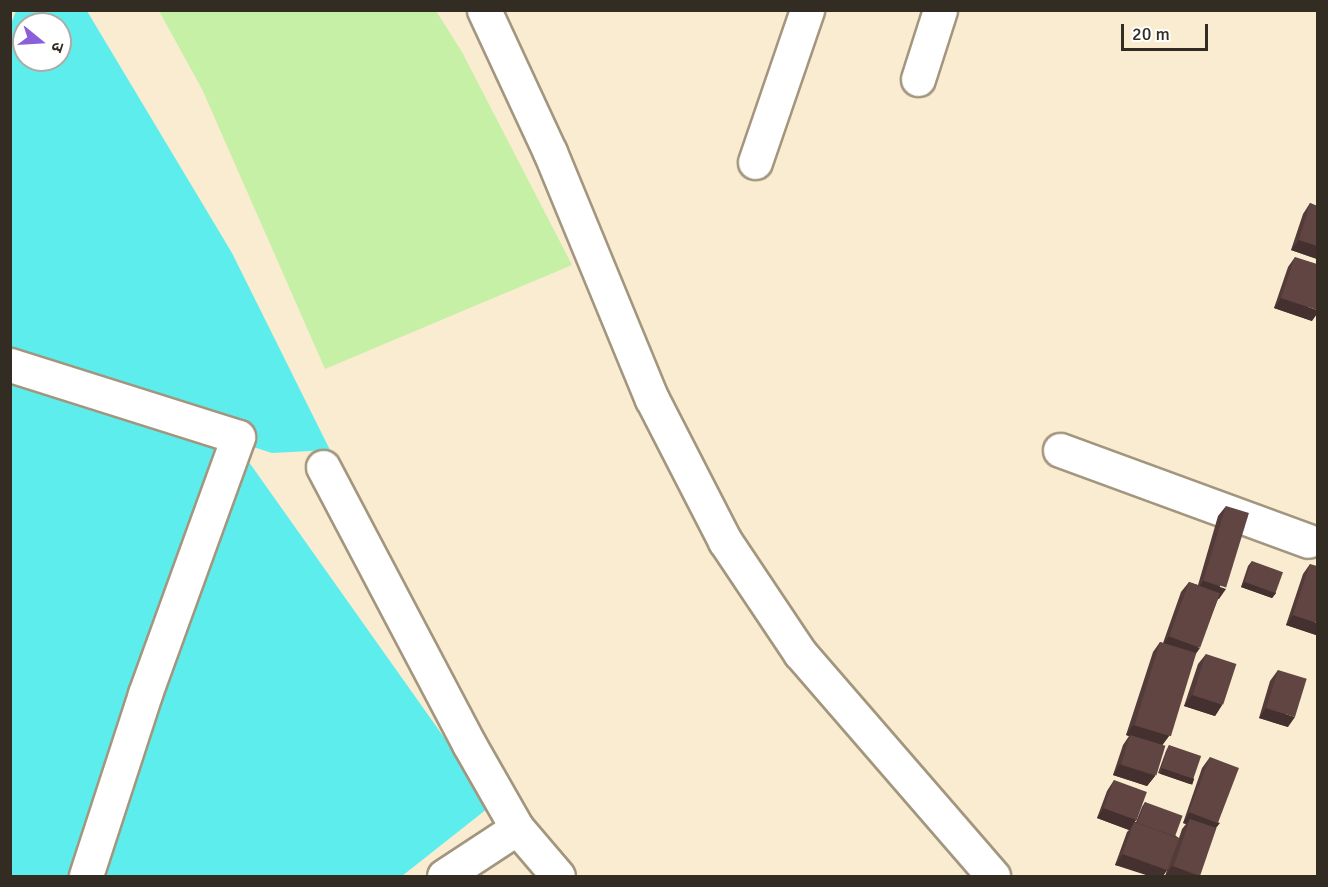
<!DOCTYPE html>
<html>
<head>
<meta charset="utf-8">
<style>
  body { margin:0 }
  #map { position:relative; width:1328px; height:887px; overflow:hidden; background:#faecd1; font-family:Signika,"Noto Sans Devanagari",sans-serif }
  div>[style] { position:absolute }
  .green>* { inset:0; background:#c5f0a5 }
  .water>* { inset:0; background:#5deded }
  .roads { filter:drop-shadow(2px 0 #a3967e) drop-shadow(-2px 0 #a3967e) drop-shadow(0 2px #a3967e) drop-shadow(0 -2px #a3967e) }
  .minor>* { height:33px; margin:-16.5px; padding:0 16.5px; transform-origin:16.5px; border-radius:16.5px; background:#fff }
  .wall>* { inset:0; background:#533b39 }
  .shaded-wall>* { inset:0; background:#44302e; transform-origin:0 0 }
  .building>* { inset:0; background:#614542; transform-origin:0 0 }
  span { translate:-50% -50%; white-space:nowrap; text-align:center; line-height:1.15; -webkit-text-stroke:6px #fff; paint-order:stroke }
  .frame { position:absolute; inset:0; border:12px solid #322c22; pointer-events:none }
  .north { position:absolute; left:12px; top:12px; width:60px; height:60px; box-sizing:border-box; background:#fff; border:2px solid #adaba7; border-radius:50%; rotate:108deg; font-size:16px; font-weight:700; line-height:24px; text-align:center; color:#322c22 }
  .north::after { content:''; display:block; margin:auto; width:21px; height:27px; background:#8b5fd9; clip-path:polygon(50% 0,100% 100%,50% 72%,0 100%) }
  .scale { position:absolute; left:1121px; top:24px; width:87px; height:27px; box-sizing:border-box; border:3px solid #322c22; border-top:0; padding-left:8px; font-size:18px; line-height:21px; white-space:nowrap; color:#322c22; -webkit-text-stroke:4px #fff; paint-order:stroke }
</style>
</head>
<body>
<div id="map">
  <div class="green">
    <div style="clip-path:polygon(159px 11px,436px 11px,462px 52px,572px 265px,325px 369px,202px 89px)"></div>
  </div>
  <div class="water">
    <div style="clip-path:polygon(evenodd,16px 11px,87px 11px,232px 253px,330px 450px,272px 453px,234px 441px,492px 805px,402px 876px,11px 876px,11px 24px,16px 11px,24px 24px,60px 24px,60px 60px,24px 60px,24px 24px)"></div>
  </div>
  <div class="roads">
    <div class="minor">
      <div style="left:484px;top:10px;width:157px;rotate:65.1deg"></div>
      <div style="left:550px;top:152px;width:267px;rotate:67.6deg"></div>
      <div style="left:652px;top:399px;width:160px;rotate:62.8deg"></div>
      <div style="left:725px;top:541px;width:135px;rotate:56.2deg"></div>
      <div style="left:800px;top:653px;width:295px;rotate:49.1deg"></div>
      <div style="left:918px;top:79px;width:72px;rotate:-72.3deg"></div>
      <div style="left:755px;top:162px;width:161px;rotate:-71.1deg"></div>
      <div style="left:10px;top:365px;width:239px;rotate:17.5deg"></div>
      <div style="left:238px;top:437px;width:273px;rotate:109.9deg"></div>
      <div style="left:145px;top:694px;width:191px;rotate:108deg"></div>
      <div style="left:1060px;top:450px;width:264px;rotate:20.1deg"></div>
      <div style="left:323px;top:467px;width:313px;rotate:62.2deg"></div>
      <div style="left:469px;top:744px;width:97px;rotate:60.3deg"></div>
      <div style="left:517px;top:828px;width:63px;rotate:49.5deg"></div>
      <div style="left:444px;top:876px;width:87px;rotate:-33.3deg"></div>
    </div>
  </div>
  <div class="wall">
    <div style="clip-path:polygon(1310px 203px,1317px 206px,1317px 259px,1291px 250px,1303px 214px)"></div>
    <div style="clip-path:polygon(1295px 257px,1312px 321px,1274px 308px,1288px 267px)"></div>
    <div style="clip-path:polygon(1226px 506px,1219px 599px,1218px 599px,1195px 655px,1169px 736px,1162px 745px,1155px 776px,1147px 786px,1113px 775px,1123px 745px,1129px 736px,1126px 735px,1153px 652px,1160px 642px,1163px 643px,1181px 592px,1189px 582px,1198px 585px,1218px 516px)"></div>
    <div style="clip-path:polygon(1252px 561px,1276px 593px,1272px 598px,1241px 587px,1248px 566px)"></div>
    <div style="clip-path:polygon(1310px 564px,1316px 635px,1286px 625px,1303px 574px)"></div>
    <div style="clip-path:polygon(1206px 654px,1222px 705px,1215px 716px,1184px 706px,1198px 664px)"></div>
    <div style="clip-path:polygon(1278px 670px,1288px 727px,1259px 718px,1270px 681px)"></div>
    <div style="clip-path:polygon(1169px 745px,1194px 779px,1190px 784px,1158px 773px,1166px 751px)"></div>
    <div style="clip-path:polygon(1210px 757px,1216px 828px,1198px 876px,1165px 876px,1167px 870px,1163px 876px,1115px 865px,1127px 832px,1129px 830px,1097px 818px,1107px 791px,1114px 780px,1135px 822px,1136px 822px,1142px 807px,1145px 802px,1176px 836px,1179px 838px,1182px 829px,1186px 824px,1183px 823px,1202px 768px)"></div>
  </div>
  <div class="shaded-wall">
    <div style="clip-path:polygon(1299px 240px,1317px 246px,1317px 259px,1291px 250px)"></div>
    <div style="clip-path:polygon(1281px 298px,1317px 310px,1317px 314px,1312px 321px,1274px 308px)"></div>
    <div style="clip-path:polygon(1203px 581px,1226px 589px,1219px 599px,1196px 592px)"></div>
    <div style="clip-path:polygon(1244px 582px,1276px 593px,1272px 598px,1241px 587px)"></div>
    <div style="clip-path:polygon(1293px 615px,1317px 623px,1317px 633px,1316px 635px,1286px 625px)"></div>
    <div style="clip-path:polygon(1169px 636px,1200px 648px,1193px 658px,1161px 647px)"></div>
    <div style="clip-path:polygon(1192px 695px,1222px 705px,1215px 716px,1184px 706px)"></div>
    <div style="clip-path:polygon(1266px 708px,1295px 717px,1288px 727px,1259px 718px)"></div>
    <div style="clip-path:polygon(1133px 725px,1169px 736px,1161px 747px,1126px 735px)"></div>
    <div style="clip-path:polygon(1120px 764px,1155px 776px,1147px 786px,1113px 775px)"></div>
    <div style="left:1162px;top:768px;width:34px;height:6px;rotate:19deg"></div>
    <div style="clip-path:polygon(1104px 808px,1137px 819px,1129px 830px,1097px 818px)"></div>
    <div style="clip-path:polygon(1190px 812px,1220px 823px,1212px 833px,1190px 819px,1186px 824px,1183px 823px)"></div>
    <div style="clip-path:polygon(1123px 854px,1167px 870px,1163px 876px,1149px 876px,1115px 865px)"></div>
    <div style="clip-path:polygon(1172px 866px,1198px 876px,1165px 876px)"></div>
  </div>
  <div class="building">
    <div style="clip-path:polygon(1310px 203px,1317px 206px,1317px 246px,1299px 240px)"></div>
    <div style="clip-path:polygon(1295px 257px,1317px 264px,1317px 310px,1281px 298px)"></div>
    <div style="left:1226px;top:506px;width:24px;height:78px;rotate:17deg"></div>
    <div style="left:1252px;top:561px;width:33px;height:22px;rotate:20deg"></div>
    <div style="clip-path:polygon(1310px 564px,1317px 566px,1317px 623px,1293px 615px)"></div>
    <div style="left:1189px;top:582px;width:33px;height:58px;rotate:20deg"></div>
    <div style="left:1160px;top:642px;width:38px;height:87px;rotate:17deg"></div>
    <div style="left:1206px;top:654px;width:32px;height:43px;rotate:18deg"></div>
    <div style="left:1278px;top:670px;width:30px;height:40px;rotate:17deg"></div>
    <div style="left:1130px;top:735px;width:37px;height:31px;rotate:17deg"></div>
    <div style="left:1169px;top:745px;width:34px;height:24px;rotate:19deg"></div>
    <div style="left:1210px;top:757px;width:31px;height:59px;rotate:21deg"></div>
    <div style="left:1114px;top:780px;width:35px;height:30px;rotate:20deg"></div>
    <div style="left:1145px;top:802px;width:40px;height:22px;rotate:20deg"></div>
    <div style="left:1190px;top:819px;width:28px;height:50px;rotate:19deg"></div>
    <div style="left:1134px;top:822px;width:48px;height:34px;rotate:20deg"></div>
  </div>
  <div class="frame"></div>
  <div class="north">उ</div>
  <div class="scale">20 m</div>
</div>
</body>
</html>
